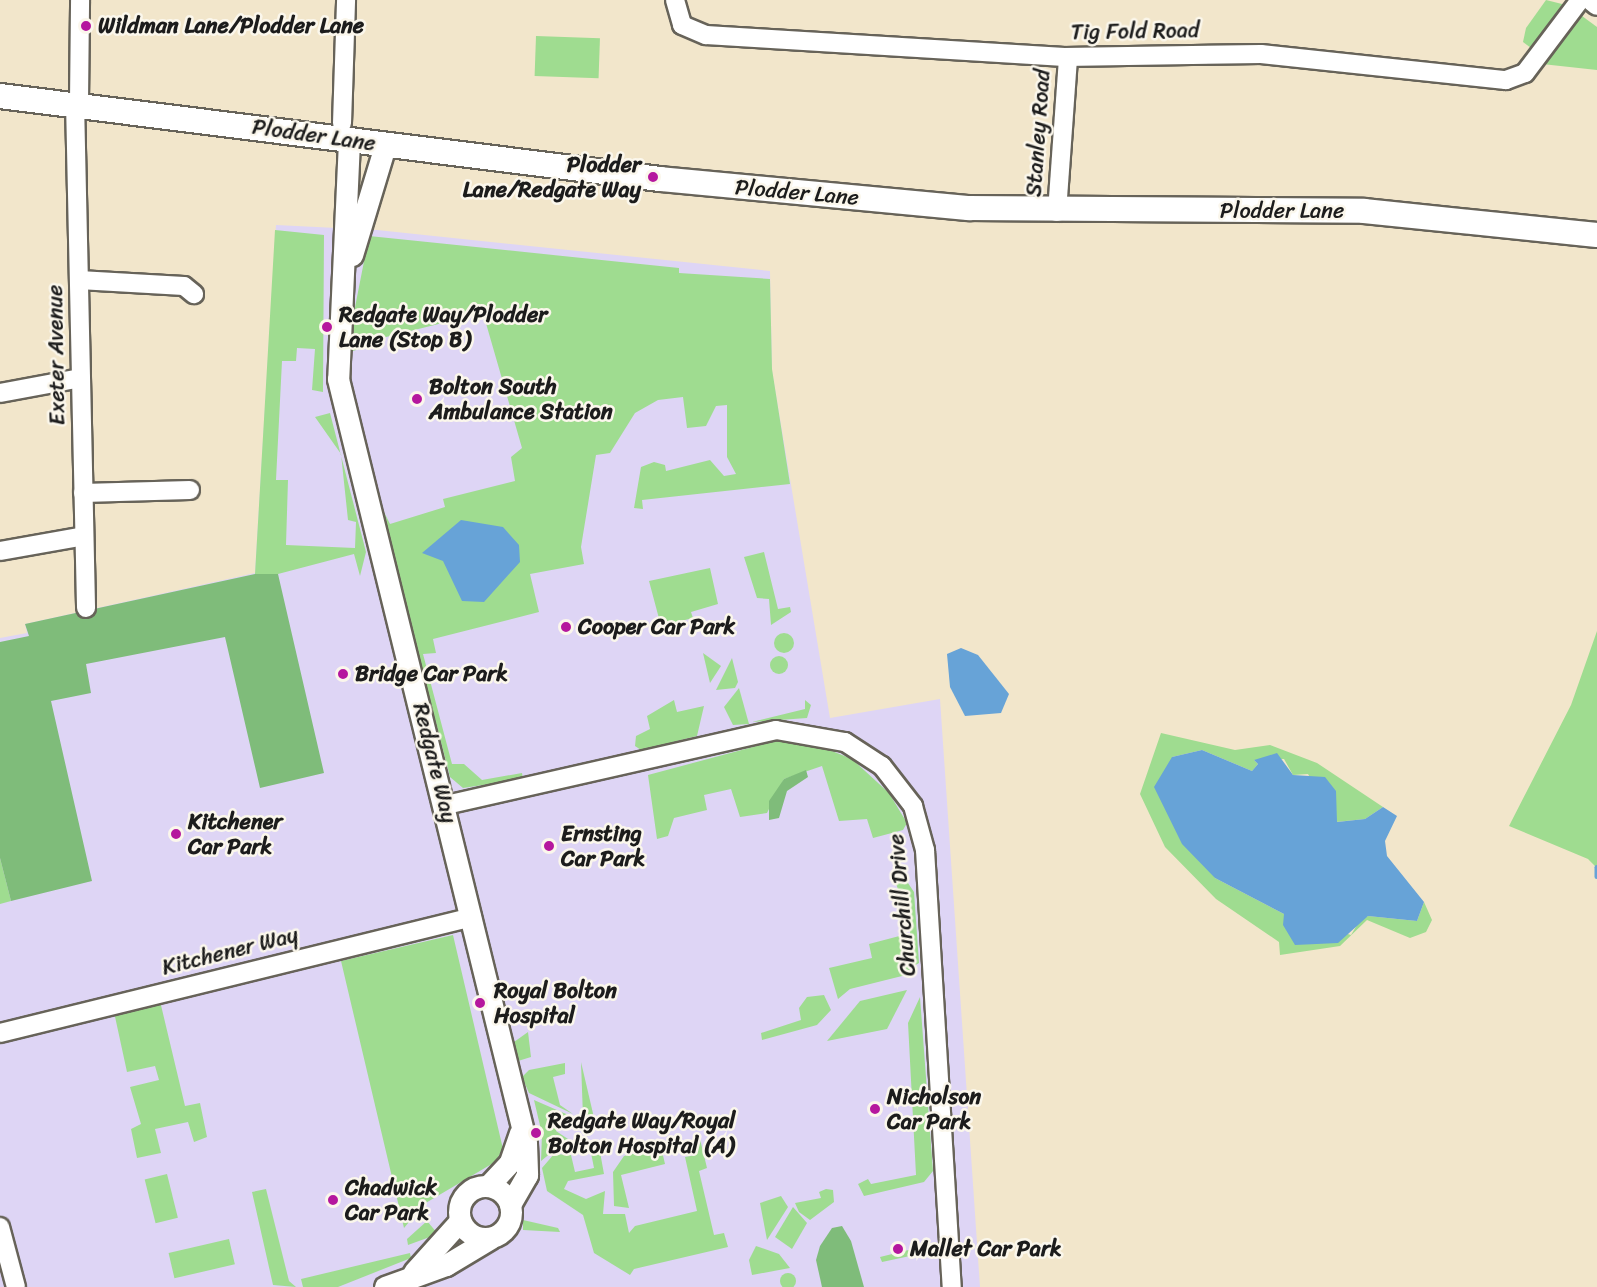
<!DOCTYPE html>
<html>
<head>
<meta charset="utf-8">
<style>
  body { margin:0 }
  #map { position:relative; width:1597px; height:1287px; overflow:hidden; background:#f2e6cb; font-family:Sriracha,sans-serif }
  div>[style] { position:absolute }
  .built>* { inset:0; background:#ded5f5 }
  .green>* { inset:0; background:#9fdc90; transform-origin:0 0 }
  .round { border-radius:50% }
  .forest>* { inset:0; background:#7fbc7a }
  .water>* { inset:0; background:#67a3d7 }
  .stream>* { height:4.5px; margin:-2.25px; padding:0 2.25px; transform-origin:2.25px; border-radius:2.25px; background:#67a3d7 }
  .roads { filter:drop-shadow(2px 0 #676359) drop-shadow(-2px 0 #676359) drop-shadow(0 2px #676359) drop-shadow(0 -2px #676359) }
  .minor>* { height:18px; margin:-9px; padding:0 9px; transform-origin:9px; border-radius:9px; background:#fff }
  .tertiary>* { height:21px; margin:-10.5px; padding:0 10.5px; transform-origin:10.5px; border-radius:10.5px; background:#fff }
  .tertiary>.ring { margin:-10.5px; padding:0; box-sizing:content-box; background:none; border:21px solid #fff; border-radius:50% }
  .secondary>* { height:24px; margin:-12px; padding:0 12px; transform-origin:12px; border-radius:12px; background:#fff }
  .dots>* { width:16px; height:16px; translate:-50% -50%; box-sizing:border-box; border:3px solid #fbf7ec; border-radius:50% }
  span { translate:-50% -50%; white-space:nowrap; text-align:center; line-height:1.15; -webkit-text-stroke:5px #fbf7ec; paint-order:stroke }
  .poi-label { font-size:22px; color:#1c1c1c; font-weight:700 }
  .left { translate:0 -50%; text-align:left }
  .right { translate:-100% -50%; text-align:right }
  .street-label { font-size:22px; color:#1c1c1c }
</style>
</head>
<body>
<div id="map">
  <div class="built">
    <div style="clip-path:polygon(276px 225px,377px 230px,770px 271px,772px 371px,830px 718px,940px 699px,980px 1287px,0 1287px,0 638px,27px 633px,25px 624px,255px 573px)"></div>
  </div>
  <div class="green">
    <div style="clip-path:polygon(1546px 0,1566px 5px,1531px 48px,1523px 42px,1526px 28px)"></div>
    <div style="clip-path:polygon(1582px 16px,1597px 27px,1597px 70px,1542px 64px)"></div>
    <div style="left:536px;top:36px;width:64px;height:40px;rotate:2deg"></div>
    <div style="clip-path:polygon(275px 230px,324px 235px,323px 392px,312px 390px,315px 349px,297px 348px,296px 361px,282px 361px,276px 480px,288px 480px,286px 545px,355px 548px,356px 522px,348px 520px,341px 454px,315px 417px,330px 413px,366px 552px,360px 576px,354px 554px,278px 574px,255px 574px)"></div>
    <div style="clip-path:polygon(369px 236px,679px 268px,679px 273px,770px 279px,772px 369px,790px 484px,642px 500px,643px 509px,634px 508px,641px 467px,654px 462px,665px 465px,666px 471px,710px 460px,724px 476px,736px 474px,727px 457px,727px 405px,716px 406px,706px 426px,687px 428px,683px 397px,658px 400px,635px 413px,610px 453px,596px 455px,581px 547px,584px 564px,530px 574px,539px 612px,433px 639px,436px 653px,423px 654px,452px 764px,464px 764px,482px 780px,522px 773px,523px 779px,463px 788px,450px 777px,379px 502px,390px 524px,445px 507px,443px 499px,515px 481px,511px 457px,522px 448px,483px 313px,382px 338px,383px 342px,346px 353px)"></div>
    <div style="clip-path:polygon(764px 552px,778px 609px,790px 607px,791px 612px,771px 625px,769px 599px,757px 598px,744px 557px)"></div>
    <div style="clip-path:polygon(710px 568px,718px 604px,691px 612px,693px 618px,661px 626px,649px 581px)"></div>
    <div style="clip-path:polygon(1597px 631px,1597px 868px,1588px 859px,1509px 826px,1571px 705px)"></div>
    <div class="round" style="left:774px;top:633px;width:20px;height:20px"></div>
    <div style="clip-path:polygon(703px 653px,721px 666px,710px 683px)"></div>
    <div class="round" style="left:770px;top:656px;width:18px;height:18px"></div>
    <div style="clip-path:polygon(732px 658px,738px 682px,735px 688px,716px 690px)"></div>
    <div style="clip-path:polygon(739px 688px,749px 724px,733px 725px,724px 707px)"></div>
    <div style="clip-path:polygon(674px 700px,677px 712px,704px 706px,697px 736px,641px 750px,635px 746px,636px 736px,650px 729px,647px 716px)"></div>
    <div style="clip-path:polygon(805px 700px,811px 705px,807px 718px,752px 722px,805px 709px)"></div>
    <div style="clip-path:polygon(1161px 733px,1235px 750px,1270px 745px,1317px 763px,1383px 807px,1365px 819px,1336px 822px,1308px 774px,1293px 775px,1284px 759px,1254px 760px,1258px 764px,1252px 771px,1202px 750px,1172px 757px,1215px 878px,1284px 914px,1351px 935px,1360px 920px,1368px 916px,1417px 921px,1424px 902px,1432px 920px,1426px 932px,1410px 938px,1367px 920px,1340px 946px,1280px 955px,1279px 942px,1216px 899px,1165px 847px,1140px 794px)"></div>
    <div style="clip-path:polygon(775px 741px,807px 741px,852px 759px,889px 793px,907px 823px,903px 830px,873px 838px,867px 819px,839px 821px,822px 766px,784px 779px,767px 813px,740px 817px,731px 789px,704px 795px,707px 810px,674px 818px,668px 836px,657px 839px,648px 775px)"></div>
    <div style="clip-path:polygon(0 858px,11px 901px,0 904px)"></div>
    <div style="clip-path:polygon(900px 871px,914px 892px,919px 963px,914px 966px,909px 924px,893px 874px)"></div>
    <div style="clip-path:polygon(907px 934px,910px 974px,850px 989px,838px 999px,829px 968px,872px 958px,869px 944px)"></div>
    <div style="clip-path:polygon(453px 935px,503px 1149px,495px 1162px,424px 1204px,404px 1228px,341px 961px)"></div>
    <div style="clip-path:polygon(907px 990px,887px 1029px,827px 1041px,860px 1001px)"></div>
    <div style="clip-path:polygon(824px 995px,831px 1010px,817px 1025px,762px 1040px,761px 1033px,801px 1020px,799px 1008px,807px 997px)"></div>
    <div style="clip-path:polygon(920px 997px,933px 1171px,924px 1182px,864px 1196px,858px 1184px,868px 1179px,871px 1184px,916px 1175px,908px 1023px)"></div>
    <div style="clip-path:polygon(160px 1001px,185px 1106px,200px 1103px,207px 1137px,194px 1142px,188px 1122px,155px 1129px,161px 1153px,137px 1158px,131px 1129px,141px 1124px,130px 1087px,159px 1080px,155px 1066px,127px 1072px,114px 1012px)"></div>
    <div style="clip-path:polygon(528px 1032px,531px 1057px,518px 1061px,514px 1042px)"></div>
    <div style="clip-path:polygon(581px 1062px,595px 1122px,583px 1117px)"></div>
    <div style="clip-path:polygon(565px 1063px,565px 1074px,553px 1077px,560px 1105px,573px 1114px,529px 1093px,522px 1077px,529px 1070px)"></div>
    <div style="clip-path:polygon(534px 1100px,573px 1117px,560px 1118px,556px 1131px,568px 1139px,541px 1161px,542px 1134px)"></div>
    <div style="clip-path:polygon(700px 1139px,707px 1168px,699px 1171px,714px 1235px,724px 1233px,728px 1247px,634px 1269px,630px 1275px,594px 1253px,583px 1215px,547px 1191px,542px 1168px,554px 1154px,571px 1155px,575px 1172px,594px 1168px,591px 1153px,600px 1152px,604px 1174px,568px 1181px,564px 1189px,586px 1199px,605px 1191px,603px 1214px,625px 1214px,629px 1233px,635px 1226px,697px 1211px,685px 1157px,696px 1155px,692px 1140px)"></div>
    <div style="clip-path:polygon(661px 1147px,665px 1164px,621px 1175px,629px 1208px,614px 1206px,613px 1172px,624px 1156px)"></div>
    <div style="left:167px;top:1174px;width:45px;height:23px;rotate:76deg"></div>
    <div style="clip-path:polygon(266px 1189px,289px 1281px,296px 1287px,273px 1285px,252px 1192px)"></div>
    <div style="clip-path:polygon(826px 1189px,833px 1190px,834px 1202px,810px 1220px,799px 1212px,795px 1203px,821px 1198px,819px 1192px)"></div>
    <div style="clip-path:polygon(781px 1196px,788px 1207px,767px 1240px,760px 1203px)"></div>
    <div style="clip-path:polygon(793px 1207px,807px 1223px,792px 1249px,775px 1237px)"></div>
    <div style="clip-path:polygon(523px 1220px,558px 1228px,560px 1232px,523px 1230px)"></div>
    <div style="clip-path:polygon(427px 1221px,438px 1234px,408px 1245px,407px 1239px)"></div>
    <div style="left:229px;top:1239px;width:26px;height:62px;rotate:77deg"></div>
    <div style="clip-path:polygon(937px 1243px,938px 1250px,882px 1262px,880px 1257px)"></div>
    <div style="clip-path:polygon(756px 1246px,779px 1254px,790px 1268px,752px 1275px,749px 1260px)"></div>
    <div style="clip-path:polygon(410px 1253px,411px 1258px,338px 1287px,303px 1287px,301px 1279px)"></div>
    <div class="round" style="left:780px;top:1273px;width:16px;height:16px"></div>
  </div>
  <div class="forest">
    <div style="clip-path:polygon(255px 574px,278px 574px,324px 773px,260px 788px,225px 637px,86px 664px,91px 693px,51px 701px,92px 881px,11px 901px,0 858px,0 642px,29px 636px,25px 624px)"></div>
    <div style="clip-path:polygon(806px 770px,808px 777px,787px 791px,779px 818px,769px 820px,769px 801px,784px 779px)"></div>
    <div style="clip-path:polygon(842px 1226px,851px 1241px,864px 1287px,822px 1287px,816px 1260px,820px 1246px,832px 1228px)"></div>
  </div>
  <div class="water">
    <div style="clip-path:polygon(461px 520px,503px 527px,519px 545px,520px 562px,484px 602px,462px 601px,443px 561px,422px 553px)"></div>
    <div style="clip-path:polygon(961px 648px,978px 655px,1009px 694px,1001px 713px,965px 716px,950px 687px,947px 654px)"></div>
    <div style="clip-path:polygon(1202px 750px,1252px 771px,1258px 764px,1254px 760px,1277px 753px,1293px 775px,1325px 777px,1336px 791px,1337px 822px,1365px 819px,1383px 807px,1397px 816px,1385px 841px,1387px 856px,1424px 902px,1417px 921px,1368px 916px,1338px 943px,1295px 945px,1283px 925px,1284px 914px,1215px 878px,1182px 844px,1154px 787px,1172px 757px)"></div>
  </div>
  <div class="stream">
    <div style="left:1597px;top:867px;width:9px;rotate:90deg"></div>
  </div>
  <div class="roads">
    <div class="minor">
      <div style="left:675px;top:0;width:26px;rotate:74deg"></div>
      <div style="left:682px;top:25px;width:26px;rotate:23deg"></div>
      <div style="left:706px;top:35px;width:359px;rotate:3.5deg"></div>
      <div style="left:1064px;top:57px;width:197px;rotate:-0.9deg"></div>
      <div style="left:1261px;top:54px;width:246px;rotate:6.1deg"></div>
      <div style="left:1506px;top:80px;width:20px;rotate:-20deg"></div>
      <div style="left:1525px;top:73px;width:91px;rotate:-53deg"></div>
      <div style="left:75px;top:102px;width:506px;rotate:88.75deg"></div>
      <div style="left:79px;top:102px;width:102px;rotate:-89.4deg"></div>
      <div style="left:342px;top:123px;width:123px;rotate:-88.1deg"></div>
      <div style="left:1057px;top:212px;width:155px;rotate:-85.9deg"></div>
      <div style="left:79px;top:280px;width:105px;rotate:3.3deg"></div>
      <div style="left:184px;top:286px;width:13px;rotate:39deg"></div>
      <div style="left:0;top:393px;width:82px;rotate:-10.5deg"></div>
      <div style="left:83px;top:493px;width:107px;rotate:-1.6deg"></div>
      <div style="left:0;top:551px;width:85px;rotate:-10.1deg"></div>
      <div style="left:446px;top:805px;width:338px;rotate:-12.8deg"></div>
      <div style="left:776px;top:730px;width:70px;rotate:9.9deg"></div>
      <div style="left:845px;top:742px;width:44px;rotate:33deg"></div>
      <div style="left:882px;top:766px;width:51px;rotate:52.2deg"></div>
      <div style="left:913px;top:806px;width:46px;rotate:74.7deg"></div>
      <div style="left:925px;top:850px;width:438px;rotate:86.5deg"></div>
      <div style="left:0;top:1033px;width:486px;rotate:-13.8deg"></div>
      <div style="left:0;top:1227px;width:62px;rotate:75.1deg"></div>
    </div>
    <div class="tertiary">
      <div style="left:1592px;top:0;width:6px;rotate:39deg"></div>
      <div style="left:349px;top:141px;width:238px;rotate:92.6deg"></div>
      <div style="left:338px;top:379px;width:787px;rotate:76.18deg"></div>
      <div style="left:526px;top:1143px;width:32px;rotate:88deg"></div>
      <div style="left:527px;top:1175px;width:34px;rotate:120deg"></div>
      <div style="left:352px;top:255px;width:114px;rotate:-73.2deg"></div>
      <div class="ring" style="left:459px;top:1186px;width:31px;height:31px"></div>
      <div style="left:488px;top:1186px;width:33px;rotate:-47deg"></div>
      <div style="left:510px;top:1162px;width:31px;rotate:-71deg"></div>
      <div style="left:414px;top:1272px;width:69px;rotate:-48deg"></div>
      <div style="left:385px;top:1287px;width:65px;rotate:-19.8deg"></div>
      <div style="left:446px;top:1265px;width:52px;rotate:-31deg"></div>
    </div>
    <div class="secondary">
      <div style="left:0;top:96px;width:665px;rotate:7.17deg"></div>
      <div style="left:660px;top:179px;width:310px;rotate:5.4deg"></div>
      <div style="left:969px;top:208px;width:395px;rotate:0.4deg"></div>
      <div style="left:1364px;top:211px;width:234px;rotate:5.9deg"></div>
    </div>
  </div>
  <div class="dots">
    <div style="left:86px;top:26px;background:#b5179e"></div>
    <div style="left:653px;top:177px;background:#b5179e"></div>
    <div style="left:327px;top:327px;background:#b5179e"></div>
    <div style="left:417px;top:399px;background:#b5179e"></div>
    <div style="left:566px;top:627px;background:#b5179e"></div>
    <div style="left:343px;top:674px;background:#b5179e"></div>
    <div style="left:176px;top:834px;background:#b5179e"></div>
    <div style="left:549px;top:846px;background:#b5179e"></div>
    <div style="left:480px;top:1003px;background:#b5179e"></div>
    <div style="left:875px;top:1109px;background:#b5179e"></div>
    <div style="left:536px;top:1133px;background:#b5179e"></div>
    <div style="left:333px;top:1200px;background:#b5179e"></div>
    <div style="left:898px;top:1249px;background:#b5179e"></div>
  </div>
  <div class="poi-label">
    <span class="left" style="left:98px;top:26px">Wildman Lane/Plodder Lane</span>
    <span class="right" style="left:641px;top:177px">Plodder<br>Lane/Redgate Way</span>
    <span class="left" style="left:339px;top:327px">Redgate Way/Plodder<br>Lane (Stop B)</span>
    <span class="left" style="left:429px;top:399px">Bolton South<br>Ambulance Station</span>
    <span class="left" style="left:578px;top:627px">Cooper Car Park</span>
    <span class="left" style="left:355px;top:674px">Bridge Car Park</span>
    <span class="left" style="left:188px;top:834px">Kitchener<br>Car Park</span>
    <span class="left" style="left:561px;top:846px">Ernsting<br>Car Park</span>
    <span class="left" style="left:494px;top:1003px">Royal Bolton<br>Hospital</span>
    <span class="left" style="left:887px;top:1109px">Nicholson<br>Car Park</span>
    <span class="left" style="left:548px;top:1133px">Redgate Way/Royal<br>Bolton Hospital (A)</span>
    <span class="left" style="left:345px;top:1200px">Chadwick<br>Car Park</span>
    <span class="left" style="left:910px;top:1249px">Mallet Car Park</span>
  </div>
  <div class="street-label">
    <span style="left:1135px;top:31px;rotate:-1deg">Tig Fold Road</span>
    <span style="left:1038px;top:133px;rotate:-86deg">Stanley Road</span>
    <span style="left:314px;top:135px;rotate:8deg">Plodder Lane</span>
    <span style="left:797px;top:192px;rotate:5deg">Plodder Lane</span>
    <span style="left:1282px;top:211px">Plodder Lane</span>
    <span style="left:56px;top:355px;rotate:-91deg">Exeter Avenue</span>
    <span style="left:435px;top:763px;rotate:76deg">Redgate Way</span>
    <span style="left:902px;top:905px;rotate:-95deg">Churchill Drive</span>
    <span style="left:230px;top:951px;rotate:-14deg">Kitchener Way</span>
  </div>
</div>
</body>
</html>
